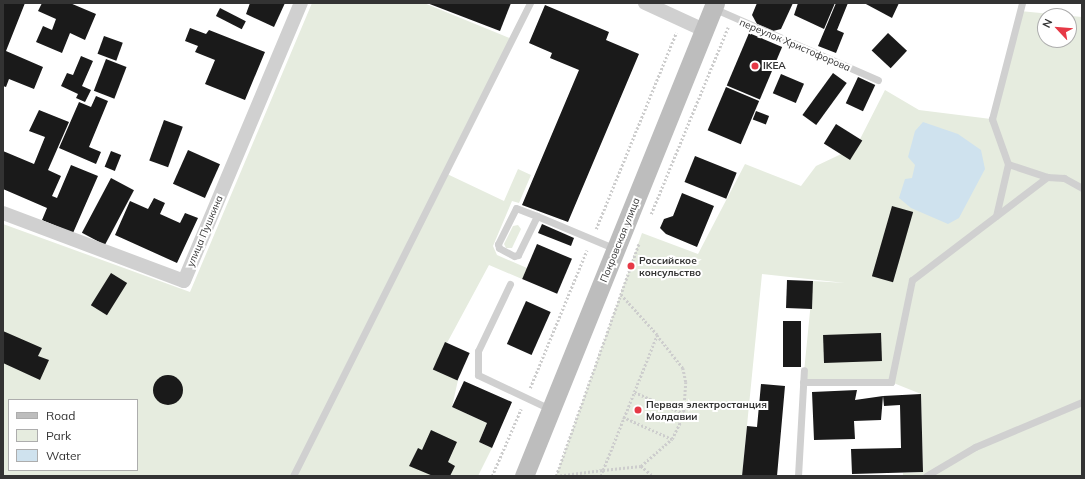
<!DOCTYPE html>
<html>
<head>
<meta charset="utf-8">
<style>
  body { margin:0 }
  #map { position:relative; width:1085px; height:479px; overflow:hidden; background:#fff; font-family:Mulish,sans-serif }
  div>[style] { position:absolute }
  .green>* { inset:0; background:#e6ecdf }
  .water>* { inset:0; background:#cfe2ee }
  .building>* { inset:0; background:#1a1a1a; transform-origin:0 0 }
  .round { border-radius:50% }
  .path>* { height:2.5px; margin-top:-1.25px; transform-origin:0; background:repeating-linear-gradient(90deg,#cdcdcd 0 2px,transparent 0 4px) }
  .lane>* { height:7px; margin:-3.5px; padding:0 3.5px; transform-origin:3.5px; border-radius:3.5px; background:#d0d0d0 }
  .street>* { height:14px; margin:-7px; padding:0 7px; transform-origin:7px; border-radius:7px; background:#d0d0d0 }
  .secondary>* { height:19px; margin:-9.5px; padding:0 9.5px; transform-origin:9.5px; border-radius:9.5px; background:#bdbdbd }
  .dots>* { width:11px; height:11px; translate:-50% -50%; box-sizing:border-box; border:2px solid #fff; border-radius:50% }
  span { translate:-50% -50%; white-space:nowrap; text-align:center; line-height:1.15; -webkit-text-stroke:4px #fff; paint-order:stroke }
  .street-label { font-size:10px; color:#333 }
  .poi-label { font-size:10px; color:#333; font-weight:700 }
  .left { translate:0 -50%; text-align:left }
  .frame { position:absolute; inset:0; border:4px solid #333; pointer-events:none }
  .legend { position:absolute; left:8px; top:399px; width:130px; height:72px; box-sizing:border-box; background:#fff; border:1px solid #adadad; margin:0; padding:5px 7px; list-style:none; font-size:12px; color:#333 }
  .legend li { display:flex; align-items:center; gap:8px; height:20px }
  .legend b { width:20px; border:1px solid #adadad }
  .north { position:absolute; left:1037px; top:8px; width:40px; height:40px; box-sizing:border-box; background:#fff; border:1px solid #adadad; border-radius:50%; rotate:296deg; font-size:11px; font-weight:700; line-height:16px; text-align:center; color:#333 }
  .north::after { content:''; display:block; margin:auto; width:14px; height:18px; background:#e63946; clip-path:polygon(50% 0,100% 100%,50% 72%,0 100%) }
</style>
</head>
<body>
<div id="map">
  <div class="green">
    <div style="clip-path:polygon(evenodd,312px 3px,424px 3px,512px 39px,445px 173px,504px 201px,518px 169px,531px 175px,519px 203px,512px 201px,493px 246px,497px 255px,527px 268px,522px 279px,489px 265px,433px 369px,458px 380px,452px 407px,487px 423px,479px 442px,492px 448px,478px 476px,3px 476px,3px 224px,190px 292px,312px 3px,9px 400px,137px 400px,137px 470px,9px 470px,9px 400px)"></div>
    <div style="clip-path:polygon(evenodd,1020px 11px,1082px 17px,1082px 476px,903px 476px,903px 473px,923px 472px,921px 394px,891px 382px,803px 382px,813px 281px,845px 283px,762px 274px,742px 476px,556px 476px,642px 233px,698px 254px,745px 164px,801px 186px,816px 166px,856px 147px,885px 90px,919px 110px,991px 119px,1020px 11px,1045px 16px,1069px 16px,1069px 40px,1045px 40px,1045px 16px)"></div>
    <div style="clip-path:polygon(518px 225px,521px 229px,512px 248px,506px 248px,504px 244px,513px 226px)"></div>
  </div>
  <div class="water">
    <div style="clip-path:polygon(923px 122px,958px 134px,981px 150px,985px 169px,959px 218px,948px 224px,911px 208px,899px 198px,905px 179px,912px 178px,915px 165px,908px 157px,915px 131px)"></div>
  </div>
  <div class="building">
    <div style="clip-path:polygon(3px 3px,25px 3px,6px 51px,43px 67px,34px 89px,9px 79px,6px 87px,3px 86px)"></div>
    <div style="clip-path:polygon(42px 3px,70px 3px,96px 14px,85px 40px,70px 33px,62px 53px,36px 42px,43px 26px,52px 30px,56px 19px,38px 11px)"></div>
    <div style="clip-path:polygon(250px 3px,285px 3px,274px 27px,246px 14px)"></div>
    <div style="clip-path:polygon(427px 3px,511px 3px,500px 31px)"></div>
    <div style="clip-path:polygon(757px 3px,793px 3px,781px 29px,773px 31px,757px 24px,752px 15px)"></div>
    <div style="clip-path:polygon(798px 3px,835px 3px,824px 29px,794px 15px)"></div>
    <div style="clip-path:polygon(836px 3px,848px 3px,837px 30px,844px 33px,836px 53px,818px 46px)"></div>
    <div style="clip-path:polygon(864px 3px,899px 3px,892px 18px)"></div>
    <div style="clip-path:polygon(545px 5px,609px 32px,606px 40px,639px 54px,568px 222px,522px 205px,579px 70px,550px 58px,552px 53px,529px 43px)"></div>
    <div style="left:220px;top:8px;width:29px;height:9px;rotate:27deg"></div>
    <div style="clip-path:polygon(190px 28px,206px 34px,209px 30px,265px 52px,245px 100px,205px 84px,215px 60px,195px 52px,198px 46px,185px 41px)"></div>
    <div style="left:749px;top:33px;width:36px;height:57px;rotate:23deg"></div>
    <div style="left:888px;top:33px;width:26px;height:24px;rotate:43deg"></div>
    <div style="left:104px;top:36px;width:20px;height:19px;rotate:20deg"></div>
    <div style="clip-path:polygon(81px 56px,93px 61px,82px 86px,91px 90px,85px 102px,76px 98px,78px 94px,61px 86px,67px 73px,73px 75px)"></div>
    <div style="left:106px;top:59px;width:22px;height:34px;rotate:21deg"></div>
    <div style="left:833px;top:73px;width:17px;height:52px;rotate:36deg"></div>
    <div style="left:781px;top:74px;width:25px;height:21px;rotate:23deg"></div>
    <div style="left:858px;top:77px;width:19px;height:29px;rotate:25deg"></div>
    <div style="left:726px;top:87px;width:36px;height:47px;rotate:23deg"></div>
    <div style="clip-path:polygon(96px 96px,108px 101px,89px 147px,101px 152px,96px 164px,59px 148px,79px 102px,91px 107px)"></div>
    <div style="clip-path:polygon(39px 110px,69px 122px,48px 170px,61px 176px,52px 196px,57px 198px,71px 165px,98px 176px,73px 233px,42px 220px,47px 208px,3px 189px,3px 151px,34px 164px,45px 137px,29px 131px)"></div>
    <div style="left:756px;top:111px;width:14px;height:9px;rotate:21deg"></div>
    <div style="left:164px;top:120px;width:20px;height:43px;rotate:20deg"></div>
    <div style="left:836px;top:124px;width:31px;height:23px;rotate:32deg"></div>
    <div style="left:188px;top:150px;width:35px;height:37px;rotate:24deg"></div>
    <div style="left:111px;top:151px;width:11px;height:17px;rotate:22deg"></div>
    <div style="left:695px;top:156px;width:45px;height:28px;rotate:22deg"></div>
    <div style="left:111px;top:178px;width:26px;height:62px;rotate:28deg"></div>
    <div style="clip-path:polygon(682px 193px,714px 206px,697px 247px,666px 234px,660px 228px,664px 219px,673px 216px)"></div>
    <div style="clip-path:polygon(154px 198px,165px 203px,160px 214px,180px 223px,185px 213px,198px 218px,177px 263px,115px 235px,130px 201px,148px 209px)"></div>
    <div style="left:892px;top:206px;width:22px;height:73px;rotate:16deg"></div>
    <div style="clip-path:polygon(542px 224px,574px 238px,571px 246px,538px 233px)"></div>
    <div style="left:537px;top:244px;width:38px;height:38px;rotate:23deg"></div>
    <div style="left:111px;top:273px;width:19px;height:38px;rotate:32deg"></div>
    <div style="left:787px;top:280px;width:26px;height:28px;rotate:2deg"></div>
    <div style="left:526px;top:301px;width:27px;height:47px;rotate:24deg"></div>
    <div style="left:801px;top:321px;width:46px;height:18px;rotate:90deg"></div>
    <div style="clip-path:polygon(3px 331px,42px 348px,38px 356px,49px 360px,40px 380px,3px 363px)"></div>
    <div style="left:881px;top:333px;width:28px;height:58px;rotate:88deg"></div>
    <div style="left:445px;top:342px;width:27px;height:30px;rotate:24deg"></div>
    <div class="round" style="left:153px;top:375px;width:30px;height:30px"></div>
    <div style="clip-path:polygon(464px 381px,512px 402px,492px 448px,479px 442px,487px 423px,452px 407px)"></div>
    <div style="clip-path:polygon(761px 384px,785px 386px,777px 476px,742px 476px,747px 426px,757px 427px)"></div>
    <div style="clip-path:polygon(857px 390px,855px 400px,883px 396px,921px 394px,923px 472px,852px 474px,851px 449px,901px 448px,900px 405px,884px 406px,883px 396px,881px 420px,854px 421px,855px 439px,814px 440px,812px 392px)"></div>
    <div style="clip-path:polygon(431px 430px,457px 442px,448px 462px,455px 466px,450px 476px,433px 476px,409px 466px,418px 448px,422px 450px)"></div>
  </div>
  <div class="path">
    <div style="left:651px;top:214px;width:202px;rotate:-67.6deg"></div>
    <div style="left:596px;top:229px;width:212px;rotate:-67.8deg"></div>
    <div style="left:657px;top:335px;width:42px;rotate:51.8deg"></div>
    <div style="left:683px;top:368px;width:14px;rotate:78deg"></div>
    <div style="left:686px;top:382px;width:32px;rotate:94deg"></div>
    <div style="left:530px;top:388px;width:149px;rotate:-67.6deg"></div>
    <div style="left:623px;top:417px;width:54px;rotate:24.2deg"></div>
    <div style="left:672px;top:439px;width:28px;rotate:-64deg"></div>
    <div style="left:684px;top:414px;width:56px;rotate:-156.7deg"></div>
    <div style="left:641px;top:466px;width:16px;rotate:40deg"></div>
    <div style="left:492px;top:476px;width:73px;rotate:-66.6deg"></div>
    <div style="left:556px;top:476px;width:247px;rotate:-70.4deg"></div>
    <div style="left:556px;top:476px;width:47px;rotate:-7.3deg"></div>
    <div style="left:603px;top:470px;width:145px;rotate:-68.2deg"></div>
    <div style="left:657px;top:335px;width:54px;rotate:-132deg"></div>
    <div style="left:601px;top:476px;width:6px;rotate:-72deg"></div>
    <div style="left:603px;top:470px;width:38px;rotate:-6deg"></div>
    <div style="left:641px;top:466px;width:41px;rotate:-41.1deg"></div>
  </div>
  <div class="lane">
    <div style="left:713px;top:8px;width:180px;rotate:23.6deg"></div>
    <div style="left:1008px;top:164px;width:41px;rotate:18.4deg"></div>
    <div style="left:537px;top:216px;width:43px;rotate:116deg"></div>
    <div style="left:518px;top:255px;width:4px;rotate:166deg"></div>
    <div style="left:514px;top:256px;width:17px;rotate:-152deg"></div>
    <div style="left:499px;top:248px;width:4px;rotate:-104deg"></div>
    <div style="left:498px;top:244px;width:40px;rotate:-63.4deg"></div>
    <div style="left:516px;top:208px;width:22px;rotate:21deg"></div>
    <div style="left:537px;top:216px;width:86px;rotate:22.7deg"></div>
    <div style="left:996px;top:216px;width:53px;rotate:-77deg"></div>
    <div style="left:1008px;top:164px;width:48px;rotate:-109.6deg"></div>
    <div style="left:992px;top:119px;width:120px;rotate:-75.5deg"></div>
    <div style="left:510px;top:284px;width:74px;rotate:115.5deg"></div>
    <div style="left:478px;top:351px;width:24px;rotate:90deg"></div>
    <div style="left:478px;top:375px;width:80px;rotate:25.3deg"></div>
    <div style="left:803px;top:382px;width:88px"></div>
    <div style="left:891px;top:382px;width:104px;rotate:-78.4deg"></div>
    <div style="left:912px;top:280px;width:170px;rotate:-37.3deg"></div>
    <div style="left:1047px;top:177px;width:17px;rotate:3deg"></div>
    <div style="left:1064px;top:178px;width:21px;rotate:29deg"></div>
    <div style="left:293px;top:476px;width:529px;rotate:-63.39deg"></div>
    <div style="left:798px;top:476px;width:106px;rotate:-86.8deg"></div>
    <div style="left:926px;top:476px;width:57px;rotate:-30.6deg"></div>
    <div style="left:975px;top:447px;width:116px;rotate:-22.8deg"></div>
  </div>
  <div class="street">
    <div style="left:645px;top:3px;width:65px;rotate:24.6deg"></div>
    <div style="left:3px;top:213px;width:193px;rotate:20.6deg"></div>
    <div style="left:184px;top:281px;width:302px;rotate:-67.2deg"></div>
  </div>
  <div class="secondary">
    <div style="left:524px;top:476px;width:510px;rotate:-68.01deg"></div>
  </div>
  <div class="dots">
    <div style="left:755px;top:66px;background:#e63946"></div>
    <div style="left:631px;top:266px;background:#e63946"></div>
    <div style="left:638px;top:410px;background:#e63946"></div>
  </div>
  <div class="street-label">
    <span style="left:795px;top:45px;rotate:23deg">переулок Христофорова</span>
    <span style="left:205px;top:231px;rotate:-67deg">улица Пушкина</span>
    <span style="left:620px;top:240px;rotate:-68deg">Покровская улица</span>
  </div>
  <div class="poi-label">
    <span class="left" style="left:763px;top:66px">IKEA</span>
    <span class="left" style="left:639px;top:266px">Российское<br>консульство</span>
    <span class="left" style="left:646px;top:410px">Первая электростанция<br>Молдавии</span>
  </div>
  <div class="frame"></div>
  <ul class="legend">
  <li><b style="height:5px;background:#bdbdbd"></b>Road</li>
  <li><b style="height:11px;background:#e6ecdf"></b>Park</li>
  <li><b style="height:11px;background:#cfe2ee"></b>Water</li>
  </ul>
  <div class="north">N</div>
</div>
</body>
</html>
